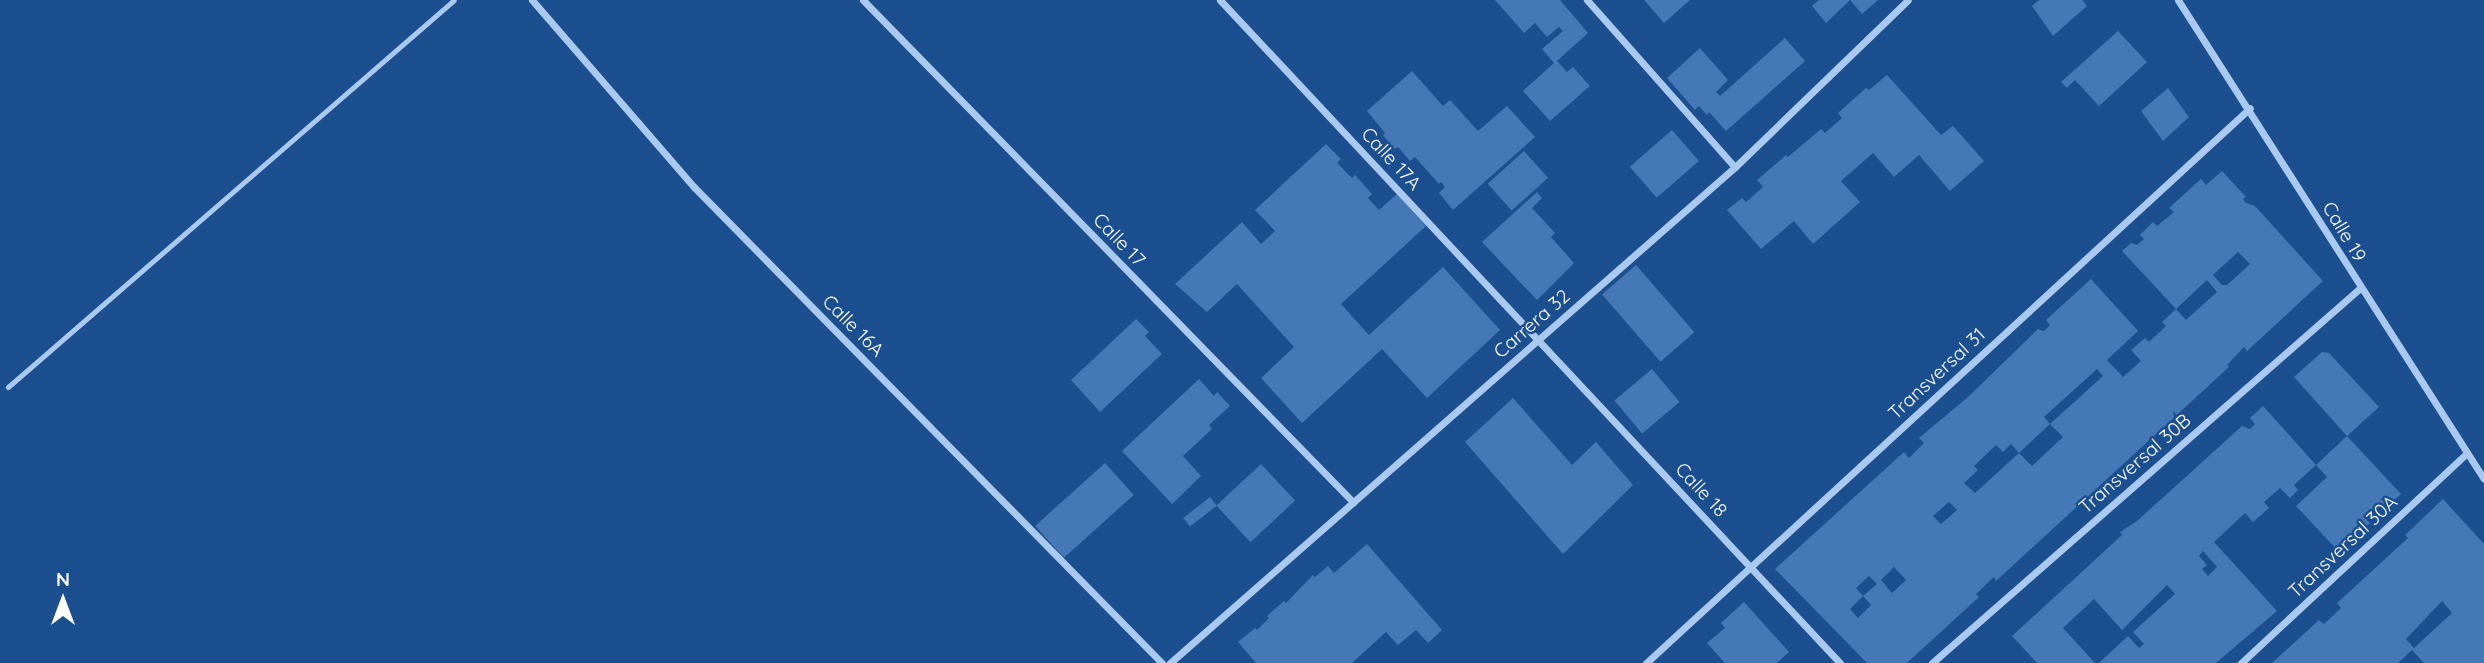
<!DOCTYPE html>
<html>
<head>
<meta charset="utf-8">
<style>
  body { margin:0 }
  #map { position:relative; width:2484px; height:663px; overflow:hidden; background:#1b4f8f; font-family:Quicksand,sans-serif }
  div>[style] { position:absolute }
  .building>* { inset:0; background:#4478b7; transform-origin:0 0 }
  .lane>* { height:5px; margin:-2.5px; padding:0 2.5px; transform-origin:2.5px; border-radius:2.5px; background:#a9c9ee }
  .street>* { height:7px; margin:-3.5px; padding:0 3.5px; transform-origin:3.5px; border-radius:3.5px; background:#a9c9ee }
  span { translate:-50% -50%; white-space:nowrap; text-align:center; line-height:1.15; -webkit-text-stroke:5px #1b4f8f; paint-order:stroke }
  .street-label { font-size:19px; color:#fff }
  .north { position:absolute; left:28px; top:565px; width:70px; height:70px; -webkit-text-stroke:5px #1b4f8f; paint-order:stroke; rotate:0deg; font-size:19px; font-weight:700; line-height:28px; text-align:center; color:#fff }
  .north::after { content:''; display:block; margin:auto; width:24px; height:32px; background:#fff; clip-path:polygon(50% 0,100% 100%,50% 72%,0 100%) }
</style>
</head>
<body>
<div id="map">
  <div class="building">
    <div style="clip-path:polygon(1495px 0,1560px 0,1588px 33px,1557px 61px,1567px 72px,1573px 67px,1590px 86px,1550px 121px,1523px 91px,1554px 63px,1542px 49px,1563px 31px,1559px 27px,1547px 37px,1535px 23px,1524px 33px)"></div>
    <div style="clip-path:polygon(1644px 0,1690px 0,1664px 23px)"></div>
    <div style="clip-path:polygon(1819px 0,1878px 0,1862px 14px,1850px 0,1826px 23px,1812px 6px)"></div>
    <div style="clip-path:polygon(2039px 0,2082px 0,2087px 6px,2053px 36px,2032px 6px)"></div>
    <div style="clip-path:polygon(2118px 31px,2147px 62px,2099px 106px,2075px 80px,2067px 88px,2061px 82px)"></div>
    <div style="clip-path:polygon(1785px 38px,1805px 61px,1726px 131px,1709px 112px,1707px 115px,1699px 106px,1695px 110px,1667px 78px,1700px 48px,1728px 80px,1716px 92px,1720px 96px)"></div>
    <div style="clip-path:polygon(1412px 71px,1443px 106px,1450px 100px,1478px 131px,1507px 106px,1535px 137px,1453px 210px,1439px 193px,1445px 187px,1441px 182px,1439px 184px,1415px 157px,1410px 161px,1398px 147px,1394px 149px,1383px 135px,1385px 133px,1367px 111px)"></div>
    <div style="clip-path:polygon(1887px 75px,1941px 135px,1953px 126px,1984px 161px,1950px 191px,1919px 155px,1894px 177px,1873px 153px,1841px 181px,1860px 202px,1813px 244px,1794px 221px,1761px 249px,1727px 210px,1742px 198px,1746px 202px,1763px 187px,1757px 180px,1786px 155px,1788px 157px,1821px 129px,1825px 133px,1842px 118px,1838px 113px,1866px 88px,1869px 90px)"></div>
    <div style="clip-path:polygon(2168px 88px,2189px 117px,2163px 141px,2141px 111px)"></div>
    <div style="left:1672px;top:130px;width:41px;height:56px;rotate:49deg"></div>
    <div style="clip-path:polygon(1326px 144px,1341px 159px,1337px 163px,1352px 178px,1355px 175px,1372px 194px,1368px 198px,1379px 210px,1397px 194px,1426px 226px,1341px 304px,1369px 335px,1443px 267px,1500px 330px,1427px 398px,1382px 349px,1302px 423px,1261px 378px,1294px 347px,1237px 284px,1207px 312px,1175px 284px,1242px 222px,1261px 244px,1275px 231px,1255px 210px)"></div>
    <div style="left:1524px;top:151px;width:36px;height:49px;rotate:48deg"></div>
    <div style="clip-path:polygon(evenodd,2222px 171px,2246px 197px,2243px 199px,2246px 203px,2255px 206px,2323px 281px,2247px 351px,2244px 347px,2227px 365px,2229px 367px,1996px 581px,1994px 577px,1976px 594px,1979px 597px,1907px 663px,1867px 663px,1775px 569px,1904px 452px,1909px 458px,1924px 443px,1919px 438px,1968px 397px,2038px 329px,2044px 331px,2050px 325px,2046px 320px,2091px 279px,2138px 331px,2107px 360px,2123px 377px,2141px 361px,2131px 350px,2145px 338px,2149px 342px,2166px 326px,2162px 322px,2176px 309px,2186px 320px,2217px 292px,2207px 280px,2176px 309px,2122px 251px,2131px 243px,2137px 245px,2144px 239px,2140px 235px,2153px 222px,2157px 226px,2174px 212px,2169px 208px,2201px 179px,2206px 185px,2222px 171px,2238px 252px,2250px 264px,2227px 285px,2222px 285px,2213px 275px,2238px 252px,2222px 171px,2097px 369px,2103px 376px,2050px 424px,2044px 417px,2097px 369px,2222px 171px,2050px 424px,2063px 437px,2032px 466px,2019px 453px,1975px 493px,1964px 483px,1978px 470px,1974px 466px,1996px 445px,2003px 452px,2011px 444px,2019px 453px,2050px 424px,2222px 171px,1949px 502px,1957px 510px,1941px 524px,1933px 516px,1949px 502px,2222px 171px,1894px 567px,1906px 580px,1892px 593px,1881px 580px,1894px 567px,2222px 171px,1869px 576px,1877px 584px,1863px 596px,1871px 605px,1858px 618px,1850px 609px,1863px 596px,1856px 588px,1869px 576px)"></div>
    <div style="clip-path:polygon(1537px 192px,1542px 198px,1532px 208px,1555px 233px,1551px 237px,1574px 263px,1537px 300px,1482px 242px)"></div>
    <div style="left:1636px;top:265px;width:89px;height:45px;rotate:49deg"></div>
    <div style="clip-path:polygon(1136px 319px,1149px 332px,1145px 336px,1162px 354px,1100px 412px,1071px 380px)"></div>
    <div style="clip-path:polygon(2322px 352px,2329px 353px,2379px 407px,2347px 436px,2294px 377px)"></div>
    <div style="left:1652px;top:369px;width:43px;height:49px;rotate:50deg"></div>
    <div style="clip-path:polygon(1199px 379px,1214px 396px,1217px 392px,1230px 406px,1209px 425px,1212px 429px,1183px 456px,1201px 476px,1172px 504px,1122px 451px)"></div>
    <div style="clip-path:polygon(1513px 398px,1572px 465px,1596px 442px,1633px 485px,1563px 554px,1465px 442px)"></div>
    <div style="clip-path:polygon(evenodd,2263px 406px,2316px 465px,2347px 436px,2401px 494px,2386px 508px,2383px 504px,2366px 520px,2370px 523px,2338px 551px,2296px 506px,2327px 477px,2316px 465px,2294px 485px,2298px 490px,2290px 498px,2280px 488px,2264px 502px,2269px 508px,2253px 522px,2245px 513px,2214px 542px,2277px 611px,2216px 663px,2099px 663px,2128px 636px,2139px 648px,2144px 644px,2133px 632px,2175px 594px,2167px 585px,2122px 630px,2094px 599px,2063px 628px,2095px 663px,2037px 663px,2012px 636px,2122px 535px,2120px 532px,2137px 521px,2242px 426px,2250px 429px,2255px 424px,2250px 418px,2263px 406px,2203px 551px,2217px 567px,2208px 576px,2202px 569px,2207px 565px,2199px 556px,2203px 551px)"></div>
    <div style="left:1105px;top:463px;width:43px;height:94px;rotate:48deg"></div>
    <div style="left:1261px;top:464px;width:50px;height:61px;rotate:47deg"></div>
    <div style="left:1210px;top:497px;width:11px;height:34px;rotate:52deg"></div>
    <div style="clip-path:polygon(evenodd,2443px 499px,2484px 544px,2484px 663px,2424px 663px,2412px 650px,2398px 663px,2272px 663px,2319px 620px,2324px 624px,2341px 608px,2337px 603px,2408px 538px,2405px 535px,2443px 499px,2442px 601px,2452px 613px,2414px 648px,2406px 639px,2442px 601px)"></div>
    <div style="clip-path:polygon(1367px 544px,1442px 630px,1428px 643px,1416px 630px,1398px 645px,1386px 632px,1352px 663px,1256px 663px,1238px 642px,1255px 628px,1257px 630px,1269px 618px,1267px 616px,1284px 601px,1286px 603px,1313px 575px,1315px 577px,1328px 566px,1334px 573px)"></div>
    <div style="clip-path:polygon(1744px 602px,1789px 652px,1777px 663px,1725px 663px,1707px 643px,1725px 628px,1721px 623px)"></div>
  </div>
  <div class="lane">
    <div style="left:8px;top:387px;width:590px;rotate:-40.95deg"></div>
  </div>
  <div class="street">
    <div style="left:532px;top:0;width:247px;rotate:49.1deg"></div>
    <div style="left:694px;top:187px;width:668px;rotate:45.49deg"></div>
    <div style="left:863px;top:0;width:702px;rotate:45.69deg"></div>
    <div style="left:1220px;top:0;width:908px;rotate:46.92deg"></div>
    <div style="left:1587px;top:0;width:223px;rotate:48.5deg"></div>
    <div style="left:2178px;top:0;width:568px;rotate:57.43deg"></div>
    <div style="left:1170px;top:663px;width:752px;rotate:-41.28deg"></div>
    <div style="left:1735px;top:167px;width:240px;rotate:-44deg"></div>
    <div style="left:1646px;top:663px;width:820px;rotate:-42.58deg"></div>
    <div style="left:1932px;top:663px;width:569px;rotate:-41.22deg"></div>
    <div style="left:2241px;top:663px;width:307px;rotate:-42.9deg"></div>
  </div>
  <div class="street-label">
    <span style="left:1391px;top:159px;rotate:47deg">Calle 17A</span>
    <span style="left:2344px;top:232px;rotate:59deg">Calle 19</span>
    <span style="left:1119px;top:240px;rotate:46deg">Calle 17</span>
    <span style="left:1532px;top:324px;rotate:-41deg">Carrera 32</span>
    <span style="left:853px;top:326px;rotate:45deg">Calle 16A</span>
    <span style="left:1937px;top:374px;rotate:-43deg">Transversal 31</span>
    <span style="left:2135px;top:464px;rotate:-41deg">Transversal 30B</span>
    <span style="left:1701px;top:490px;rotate:47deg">Calle 18</span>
    <span style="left:2343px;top:547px;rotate:-43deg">Transversal 30A</span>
  </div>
  <div class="north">N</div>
</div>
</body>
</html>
